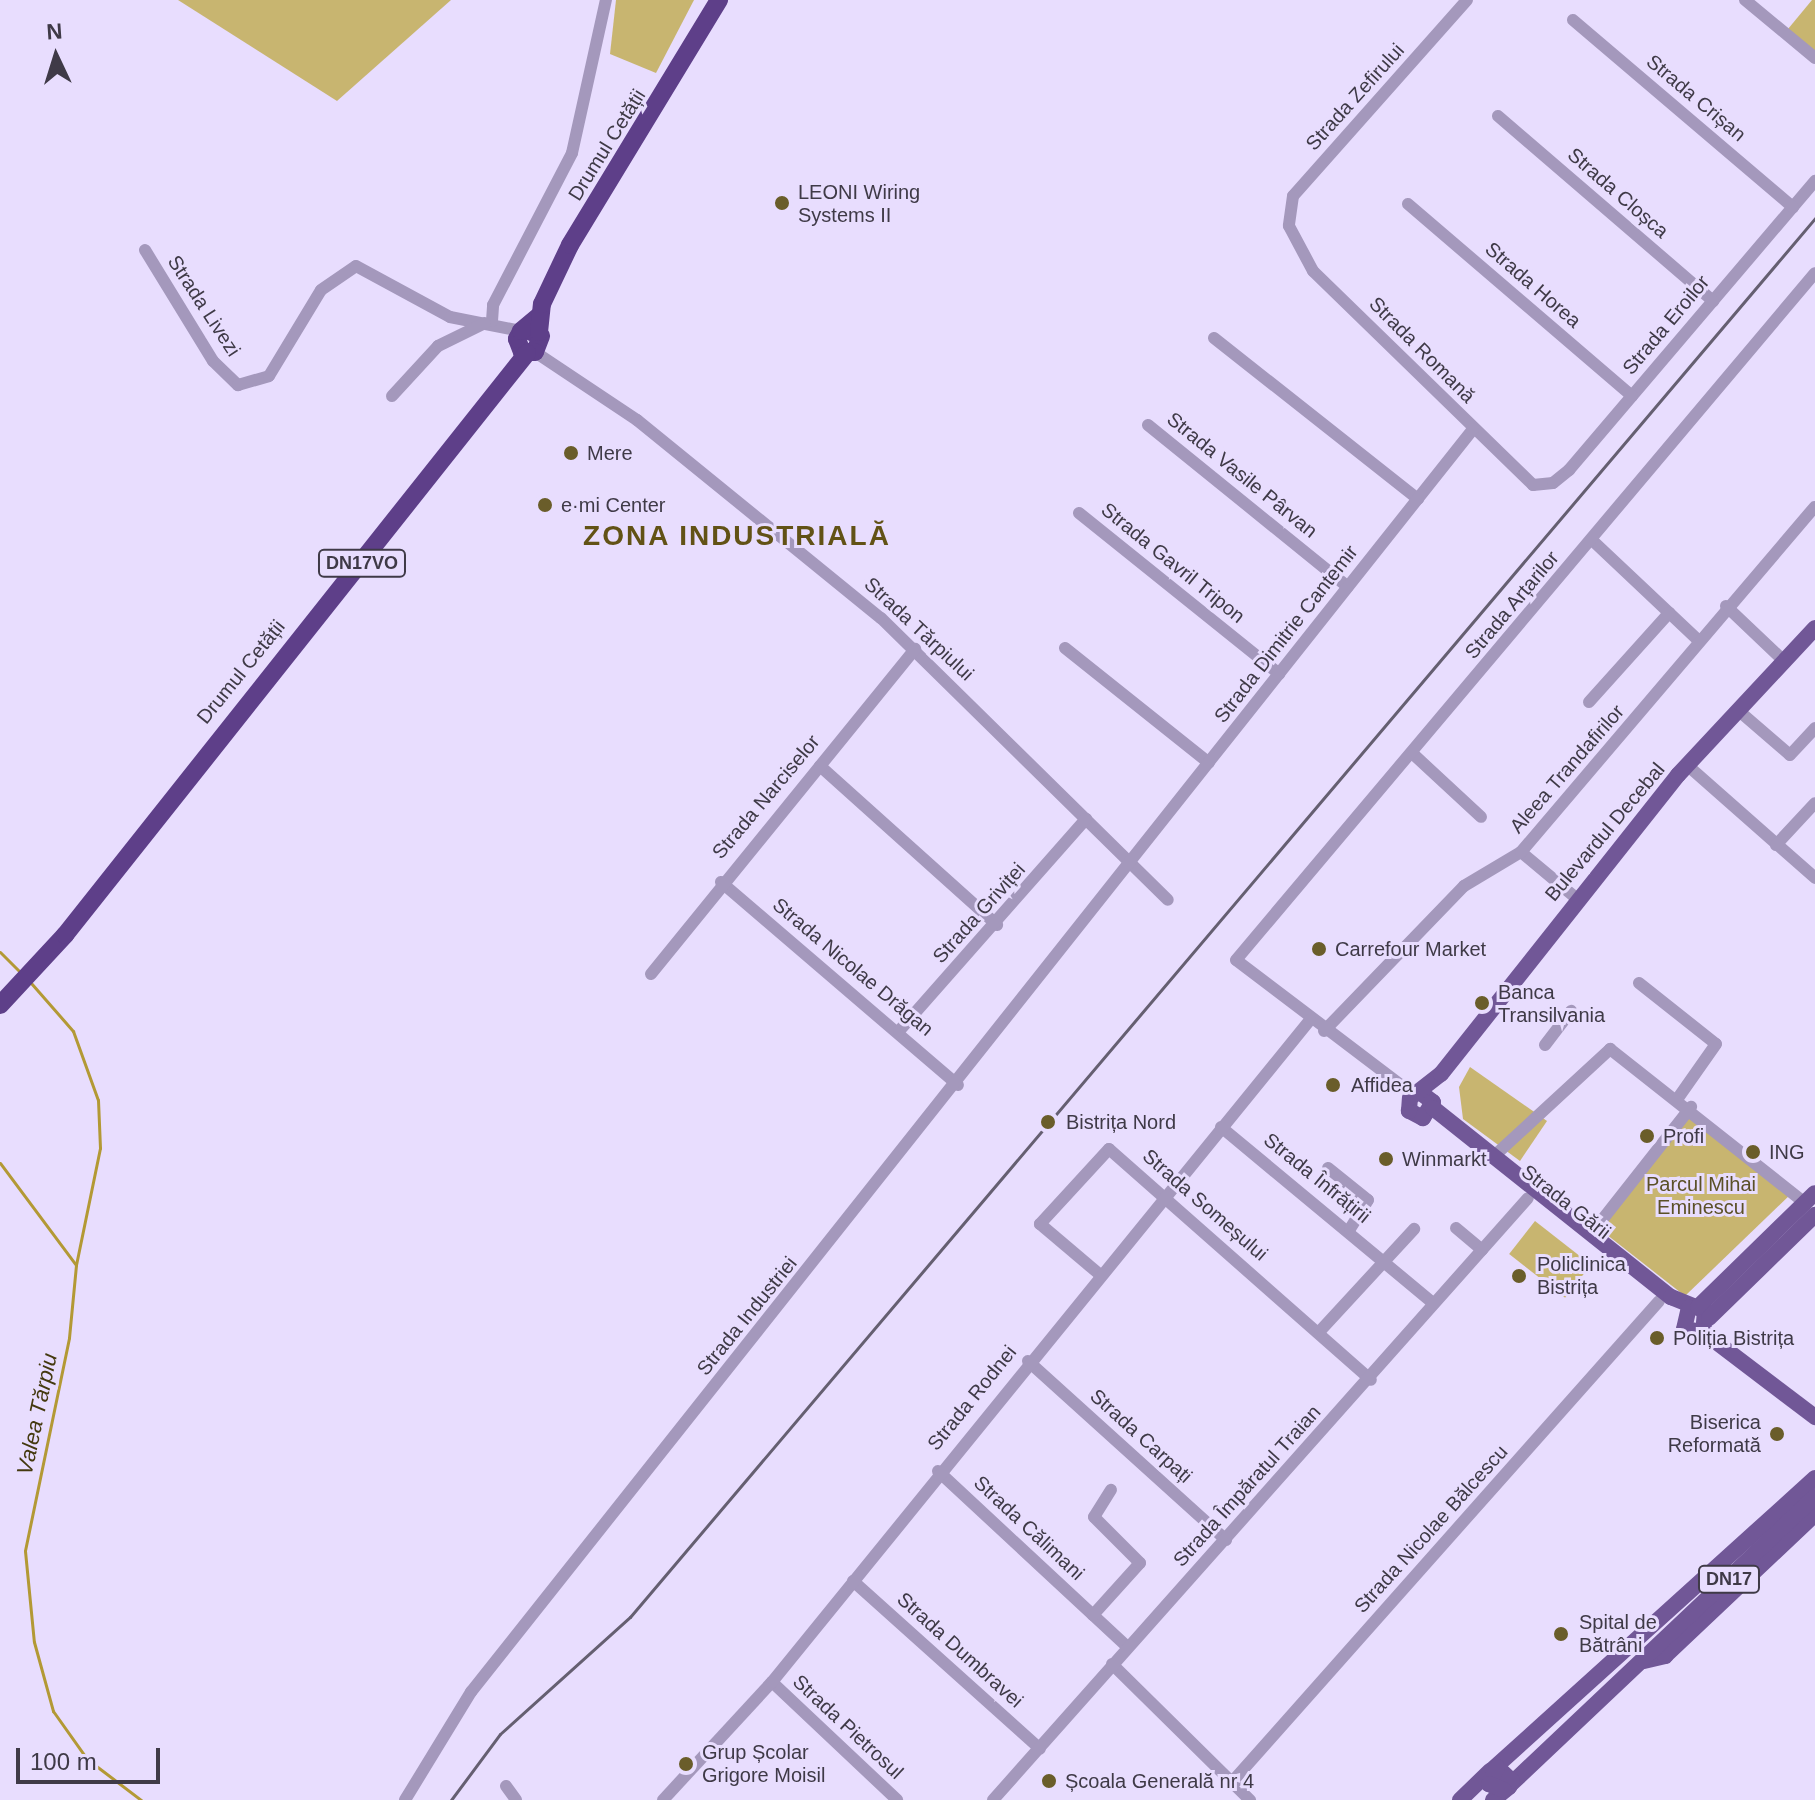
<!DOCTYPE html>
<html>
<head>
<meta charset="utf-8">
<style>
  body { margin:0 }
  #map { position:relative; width:1815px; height:1800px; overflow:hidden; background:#e8ddfe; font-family:Helvetica,sans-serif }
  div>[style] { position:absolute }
  .green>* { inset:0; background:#c8b570; transform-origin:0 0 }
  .stream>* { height:3px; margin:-1.5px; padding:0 1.5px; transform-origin:1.5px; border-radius:1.5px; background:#b39935 }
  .minor>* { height:12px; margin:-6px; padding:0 6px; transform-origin:6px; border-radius:6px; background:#a498bc }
  .major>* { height:16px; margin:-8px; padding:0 8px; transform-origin:8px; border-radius:8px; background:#715797 }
  .highway>* { height:18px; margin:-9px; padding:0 9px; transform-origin:9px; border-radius:9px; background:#5e3f89 }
  .rail>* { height:3px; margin:-1.5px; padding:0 1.5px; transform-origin:1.5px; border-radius:1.5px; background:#655f71 }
  .dots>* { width:22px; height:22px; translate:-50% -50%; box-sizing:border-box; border:4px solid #e8ddfe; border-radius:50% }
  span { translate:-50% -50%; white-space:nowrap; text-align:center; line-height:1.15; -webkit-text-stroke:6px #e8ddfe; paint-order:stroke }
  .shield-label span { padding:2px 6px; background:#e8ddfe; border:2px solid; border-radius:6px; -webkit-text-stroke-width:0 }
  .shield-label { font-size:18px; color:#3f3a47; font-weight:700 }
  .street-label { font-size:20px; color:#3f3a47 }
  .poi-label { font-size:20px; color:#3f3a47 }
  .left { translate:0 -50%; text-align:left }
  .right { translate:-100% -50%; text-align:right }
  .park-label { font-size:20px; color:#5b5027 }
  .water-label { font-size:22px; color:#44390f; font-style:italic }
  .district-label { font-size:28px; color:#625216; font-weight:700; letter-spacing:2px }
  .north { position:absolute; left:16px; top:16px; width:80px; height:80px; -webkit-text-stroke:6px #e8ddfe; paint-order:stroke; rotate:356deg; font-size:22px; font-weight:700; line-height:32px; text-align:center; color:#3f3a47 }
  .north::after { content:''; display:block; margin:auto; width:28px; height:36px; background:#3f3a47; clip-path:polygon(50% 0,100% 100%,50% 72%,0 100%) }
  .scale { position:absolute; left:16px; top:1748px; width:144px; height:36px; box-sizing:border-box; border:4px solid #3f3a47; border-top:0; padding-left:10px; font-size:24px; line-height:28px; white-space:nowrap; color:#3f3a47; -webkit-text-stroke:6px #e8ddfe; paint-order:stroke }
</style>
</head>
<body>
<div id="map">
  <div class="green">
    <div style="clip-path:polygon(178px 0,451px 0,337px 101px)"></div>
    <div style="clip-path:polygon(616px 0,694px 0,656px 73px,610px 54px)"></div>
    <div style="clip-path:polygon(1812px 0,1815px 0,1815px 52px,1788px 29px)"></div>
    <div style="clip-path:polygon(1470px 1067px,1547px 1121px,1520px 1161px,1463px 1119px,1459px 1087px)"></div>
    <div style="clip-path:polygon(1691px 1107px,1794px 1191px,1685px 1296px,1597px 1227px)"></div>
    <div style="left:1535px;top:1221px;width:71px;height:42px;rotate:38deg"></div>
  </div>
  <div class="stream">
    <div style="left:0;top:952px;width:28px;rotate:45deg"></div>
    <div style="left:31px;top:983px;width:64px;rotate:48.8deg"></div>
    <div style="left:73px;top:1031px;width:73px;rotate:70.1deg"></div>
    <div style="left:98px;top:1100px;width:48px;rotate:87.6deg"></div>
    <div style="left:100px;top:1148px;width:119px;rotate:101.6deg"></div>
    <div style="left:0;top:1163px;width:127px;rotate:53.3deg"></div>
    <div style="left:76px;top:1265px;width:73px;rotate:95.5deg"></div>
    <div style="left:69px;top:1338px;width:217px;rotate:101.7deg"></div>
    <div style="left:25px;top:1551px;width:91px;rotate:84.4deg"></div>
    <div style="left:34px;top:1642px;width:72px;rotate:74.6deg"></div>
    <div style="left:53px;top:1711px;width:59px;rotate:54.7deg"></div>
    <div style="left:87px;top:1759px;width:68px;rotate:37.2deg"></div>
  </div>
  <div class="minor">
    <div style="left:1467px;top:0;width:262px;rotate:131.6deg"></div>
    <div style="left:1293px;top:196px;width:30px;rotate:98deg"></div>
    <div style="left:1289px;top:226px;width:51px;rotate:61.9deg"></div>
    <div style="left:1313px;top:271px;width:307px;rotate:44.2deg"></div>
    <div style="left:1533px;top:485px;width:20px;rotate:-6deg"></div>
    <div style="left:1553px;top:483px;width:21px;rotate:-39deg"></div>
    <div style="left:1569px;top:470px;width:380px;rotate:-49.6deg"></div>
    <div style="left:1745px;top:0;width:91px;rotate:39.6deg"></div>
    <div style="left:1573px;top:20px;width:289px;rotate:40.4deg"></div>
    <div style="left:1498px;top:116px;width:284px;rotate:40.7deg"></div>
    <div style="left:1408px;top:204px;width:295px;rotate:40.6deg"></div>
    <div style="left:145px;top:250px;width:130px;rotate:58.5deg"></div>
    <div style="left:213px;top:361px;width:35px;rotate:44deg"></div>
    <div style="left:238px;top:385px;width:32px;rotate:-16deg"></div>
    <div style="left:269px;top:376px;width:100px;rotate:-58.8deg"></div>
    <div style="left:321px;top:290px;width:42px;rotate:-34.4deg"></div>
    <div style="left:356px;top:266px;width:107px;rotate:28.5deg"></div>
    <div style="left:450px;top:317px;width:72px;rotate:11.2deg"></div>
    <div style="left:492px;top:321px;width:16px;rotate:-86deg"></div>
    <div style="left:493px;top:305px;width:171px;rotate:-62.5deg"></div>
    <div style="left:572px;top:153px;width:157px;rotate:-77.5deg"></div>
    <div style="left:1214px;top:338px;width:260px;rotate:38.3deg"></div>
    <div style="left:535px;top:352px;width:123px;rotate:33.7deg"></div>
    <div style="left:637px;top:420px;width:314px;rotate:39.1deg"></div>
    <div style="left:881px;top:618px;width:402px;rotate:44.5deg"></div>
    <div style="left:392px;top:396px;width:68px;rotate:-47.4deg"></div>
    <div style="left:438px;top:346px;width:52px;rotate:-26.1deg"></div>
    <div style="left:1148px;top:425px;width:257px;rotate:39deg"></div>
    <div style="left:1079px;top:513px;width:257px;rotate:38.8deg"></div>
    <div style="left:1593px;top:541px;width:143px;rotate:43.3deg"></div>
    <div style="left:1726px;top:606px;width:80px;rotate:43.5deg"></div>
    <div style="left:1065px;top:648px;width:184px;rotate:38.6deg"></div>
    <div style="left:1589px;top:702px;width:120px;rotate:-48deg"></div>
    <div style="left:1739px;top:711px;width:67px;rotate:40.8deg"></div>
    <div style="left:1790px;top:755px;width:37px;rotate:-47deg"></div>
    <div style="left:1412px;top:753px;width:94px;rotate:42.8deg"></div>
    <div style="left:1687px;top:765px;width:171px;rotate:41.4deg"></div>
    <div style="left:820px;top:766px;width:238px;rotate:41.9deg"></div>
    <div style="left:1776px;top:845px;width:57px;rotate:-47.1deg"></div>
    <div style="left:1521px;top:852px;width:72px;rotate:39.9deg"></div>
    <div style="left:721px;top:882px;width:312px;rotate:40.6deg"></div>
    <div style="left:651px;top:974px;width:419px;rotate:-50.9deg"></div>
    <div style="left:1639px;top:983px;width:98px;rotate:38.4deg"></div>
    <div style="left:1716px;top:1044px;width:66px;rotate:125.1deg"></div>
    <div style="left:899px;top:1031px;width:283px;rotate:-48.6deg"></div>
    <div style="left:1324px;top:1031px;width:202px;rotate:-46deg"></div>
    <div style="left:1464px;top:886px;width:66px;rotate:-30.8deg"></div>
    <div style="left:1521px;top:852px;width:453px;rotate:-49.6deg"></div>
    <div style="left:1545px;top:1045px;width:43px;rotate:-52.6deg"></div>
    <div style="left:1414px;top:1095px;width:223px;rotate:-142.8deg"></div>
    <div style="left:1236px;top:960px;width:898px;rotate:-49.88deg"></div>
    <div style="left:1221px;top:1127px;width:276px;rotate:39.7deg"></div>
    <div style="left:1492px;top:1158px;width:161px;rotate:-42.7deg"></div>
    <div style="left:1610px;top:1049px;width:248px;rotate:38.3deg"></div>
    <div style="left:1328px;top:1168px;width:51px;rotate:38.7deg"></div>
    <div style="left:1368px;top:1200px;width:34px;rotate:122deg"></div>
    <div style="left:1456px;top:1228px;width:34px;rotate:40deg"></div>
    <div style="left:1591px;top:1234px;width:162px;rotate:-51.8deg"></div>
    <div style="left:1098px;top:1273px;width:76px;rotate:-139.8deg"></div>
    <div style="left:1040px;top:1224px;width:102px;rotate:-47.4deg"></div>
    <div style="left:1109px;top:1149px;width:349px;rotate:41.4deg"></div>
    <div style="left:1320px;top:1331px;width:139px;rotate:-47.3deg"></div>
    <div style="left:1028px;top:1361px;width:267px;rotate:42.1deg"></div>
    <div style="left:938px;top:1471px;width:257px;rotate:42.9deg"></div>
    <div style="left:853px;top:1581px;width:251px;rotate:41.9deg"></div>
    <div style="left:1093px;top:1615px;width:70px;rotate:-47.9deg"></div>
    <div style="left:1140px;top:1563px;width:65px;rotate:-135deg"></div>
    <div style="left:1094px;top:1517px;width:32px;rotate:-58deg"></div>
    <div style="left:1112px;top:1664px;width:194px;rotate:44.6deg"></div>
    <div style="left:772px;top:1682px;width:172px;rotate:43.3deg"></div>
    <div style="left:1232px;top:1782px;width:643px;rotate:-48.4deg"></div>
    <div style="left:506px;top:1786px;width:17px;rotate:54deg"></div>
    <div style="left:405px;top:1800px;width:127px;rotate:-58.6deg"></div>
    <div style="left:471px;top:1692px;width:1612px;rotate:-51.57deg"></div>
    <div style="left:663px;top:1800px;width:161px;rotate:-47.3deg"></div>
    <div style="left:772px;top:1682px;width:853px;rotate:-50.9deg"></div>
    <div style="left:993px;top:1800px;width:805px;rotate:-48.37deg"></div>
  </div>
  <div class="major">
    <div style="left:1421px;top:1093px;width:15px;rotate:37deg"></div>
    <div style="left:1433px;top:1102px;width:19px;rotate:122deg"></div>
    <div style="left:1423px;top:1118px;width:16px;rotate:-153deg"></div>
    <div style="left:1409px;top:1111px;width:13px;rotate:-86deg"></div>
    <div style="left:1410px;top:1098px;width:39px;rotate:-38deg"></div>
    <div style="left:1441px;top:1074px;width:382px;rotate:-51.6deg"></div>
    <div style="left:1678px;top:775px;width:201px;rotate:-47deg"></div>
    <div style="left:1433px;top:1108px;width:304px;rotate:38.5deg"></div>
    <div style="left:1671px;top:1297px;width:37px;rotate:22deg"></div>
    <div style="left:1705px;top:1311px;width:21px;rotate:95deg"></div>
    <div style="left:1703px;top:1332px;width:19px;rotate:-171deg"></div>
    <div style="left:1684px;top:1329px;width:22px;rotate:-77deg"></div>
    <div style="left:1698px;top:1307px;width:163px;rotate:-44.3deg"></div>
    <div style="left:1709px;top:1318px;width:148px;rotate:-44.2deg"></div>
    <div style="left:1703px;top:1332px;width:141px;rotate:37.2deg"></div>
    <div style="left:1644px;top:1661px;width:22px;rotate:-13deg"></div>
    <div style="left:1665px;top:1656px;width:207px;rotate:-43.4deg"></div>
    <div style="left:1493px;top:1769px;width:434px;rotate:-42.1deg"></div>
    <div style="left:1510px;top:1785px;width:419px;rotate:-43.4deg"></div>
    <div style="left:1460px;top:1800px;width:42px;rotate:-44deg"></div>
    <div style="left:1493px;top:1800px;width:21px;rotate:-39deg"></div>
    <div style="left:1509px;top:1787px;width:7px;rotate:-63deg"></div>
    <div style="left:1512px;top:1781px;width:21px;rotate:-137deg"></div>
    <div style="left:1497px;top:1767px;width:19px;rotate:115deg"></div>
    <div style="left:1489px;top:1784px;width:16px;rotate:22deg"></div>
  </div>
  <div class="highway">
    <div style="left:525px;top:329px;width:17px;rotate:24deg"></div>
    <div style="left:541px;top:336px;width:17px;rotate:111deg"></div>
    <div style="left:535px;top:352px;width:13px;rotate:180deg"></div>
    <div style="left:522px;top:352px;width:14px;rotate:-111deg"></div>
    <div style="left:517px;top:339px;width:9px;rotate:-63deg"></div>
    <div style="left:521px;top:331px;width:23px;rotate:-40deg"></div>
    <div style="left:539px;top:332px;width:28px;rotate:-84deg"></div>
    <div style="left:542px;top:304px;width:65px;rotate:-64.6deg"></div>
    <div style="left:570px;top:245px;width:287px;rotate:-58.7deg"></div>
    <div style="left:0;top:1005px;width:96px;rotate:-47.1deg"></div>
    <div style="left:65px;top:935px;width:743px;rotate:-51.56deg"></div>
  </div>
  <div class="rail">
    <div style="left:451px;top:1800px;width:82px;rotate:-53.4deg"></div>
    <div style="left:500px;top:1734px;width:175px;rotate:-42deg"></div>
    <div style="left:630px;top:1617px;width:1833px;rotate:-49.73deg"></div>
  </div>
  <div class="dots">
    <div style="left:782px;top:203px;background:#6a5d2a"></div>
    <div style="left:571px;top:453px;background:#6a5d2a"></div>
    <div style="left:545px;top:505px;background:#6a5d2a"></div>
    <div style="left:1319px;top:949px;background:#6a5d2a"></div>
    <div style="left:1482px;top:1003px;background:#6a5d2a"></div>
    <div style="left:1333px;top:1085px;background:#6a5d2a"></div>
    <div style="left:1048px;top:1122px;background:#6a5d2a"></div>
    <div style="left:1647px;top:1136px;background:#6a5d2a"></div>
    <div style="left:1753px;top:1152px;background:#6a5d2a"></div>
    <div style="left:1386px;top:1159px;background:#6a5d2a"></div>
    <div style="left:1519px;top:1276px;background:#6a5d2a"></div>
    <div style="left:1657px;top:1338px;background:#6a5d2a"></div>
    <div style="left:1777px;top:1434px;background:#6a5d2a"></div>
    <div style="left:1561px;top:1634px;background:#6a5d2a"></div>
    <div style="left:686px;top:1764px;background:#6a5d2a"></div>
    <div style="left:1049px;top:1781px;background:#6a5d2a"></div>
  </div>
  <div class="shield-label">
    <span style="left:362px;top:563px">DN17VO</span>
    <span style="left:1729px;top:1579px">DN17</span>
  </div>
  <div class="street-label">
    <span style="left:1355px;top:97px;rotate:-48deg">Strada Zefirului</span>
    <span style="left:1696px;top:98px;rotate:40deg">Strada Crișan</span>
    <span style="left:607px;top:145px;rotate:-58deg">Drumul Cetății</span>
    <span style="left:1618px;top:193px;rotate:41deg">Strada Cloșca</span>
    <span style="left:1533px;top:285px;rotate:41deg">Strada Horea</span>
    <span style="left:204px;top:306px;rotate:57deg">Strada Livezi</span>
    <span style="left:1666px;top:325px;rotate:-50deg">Strada Eroilor</span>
    <span style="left:1422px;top:350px;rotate:45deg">Strada Romană</span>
    <span style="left:1242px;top:475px;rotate:39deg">Strada Vasile Pârvan</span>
    <span style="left:1173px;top:563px;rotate:39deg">Strada Gavril Tripon</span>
    <span style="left:1512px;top:605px;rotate:-50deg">Strada Arțarilor</span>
    <span style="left:919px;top:629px;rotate:43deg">Strada Tărpiului</span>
    <span style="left:1286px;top:634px;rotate:-52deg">Strada Dimitrie Cantemir</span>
    <span style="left:241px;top:672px;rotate:-51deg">Drumul Cetății</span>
    <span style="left:1567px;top:769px;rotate:-49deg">Aleea Trandafirilor</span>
    <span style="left:766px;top:797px;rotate:-50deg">Strada Narciselor</span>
    <span style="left:1605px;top:832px;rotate:-50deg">Bulevardul Decebal</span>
    <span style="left:979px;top:913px;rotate:-48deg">Strada Griviței</span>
    <span style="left:853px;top:967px;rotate:40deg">Strada Nicolae Drăgan</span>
    <span style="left:1317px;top:1178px;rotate:39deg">Strada Înfrățirii</span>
    <span style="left:1566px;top:1202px;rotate:38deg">Strada Gării</span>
    <span style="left:1205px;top:1205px;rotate:41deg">Strada Someșului</span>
    <span style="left:747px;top:1316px;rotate:-51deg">Strada Industriei</span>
    <span style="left:972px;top:1398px;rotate:-51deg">Strada Rodnei</span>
    <span style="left:1141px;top:1436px;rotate:42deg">Strada Carpați</span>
    <span style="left:1247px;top:1486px;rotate:-48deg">Strada Împăratul Traian</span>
    <span style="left:1029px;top:1528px;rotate:43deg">Strada Călimani</span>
    <span style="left:1431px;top:1529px;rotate:-48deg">Strada Nicolae Bălcescu</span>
    <span style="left:960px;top:1650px;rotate:42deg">Strada Dumbravei</span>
    <span style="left:848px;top:1727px;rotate:43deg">Strada Pietrosul</span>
  </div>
  <div class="poi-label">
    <span class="left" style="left:798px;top:204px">LEONI Wiring<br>Systems II</span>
    <span class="left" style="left:587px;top:453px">Mere</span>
    <span class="left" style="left:561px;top:505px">e·mi Center</span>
    <span class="left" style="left:1335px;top:949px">Carrefour Market</span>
    <span class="left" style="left:1498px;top:1004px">Banca<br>Transilvania</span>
    <span class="left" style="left:1351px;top:1085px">Affidea</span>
    <span class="left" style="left:1066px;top:1122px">Bistrița Nord</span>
    <span class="left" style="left:1663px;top:1136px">Profi</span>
    <span class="left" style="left:1769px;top:1152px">ING</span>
    <span class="left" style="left:1402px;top:1159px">Winmarkt</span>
    <span class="left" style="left:1537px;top:1276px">Policlinica<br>Bistrița</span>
    <span class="left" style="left:1673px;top:1338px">Poliția Bistrița</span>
    <span class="right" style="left:1761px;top:1434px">Biserica<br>Reformată</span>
    <span class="left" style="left:1579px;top:1634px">Spital de<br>Bătrâni</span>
    <span class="left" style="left:702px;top:1764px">Grup Școlar<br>Grigore Moisil</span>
    <span class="left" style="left:1065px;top:1781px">Școala Generală nr 4</span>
  </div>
  <div class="park-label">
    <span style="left:1701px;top:1196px">Parcul Mihai<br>Eminescu</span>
  </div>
  <div class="water-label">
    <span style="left:37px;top:1414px;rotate:-78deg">Valea Tărpiu</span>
  </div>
  <div class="district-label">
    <span style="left:737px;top:536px">ZONA INDUSTRIALĂ</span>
  </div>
  <div class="north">N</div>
  <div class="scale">100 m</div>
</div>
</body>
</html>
